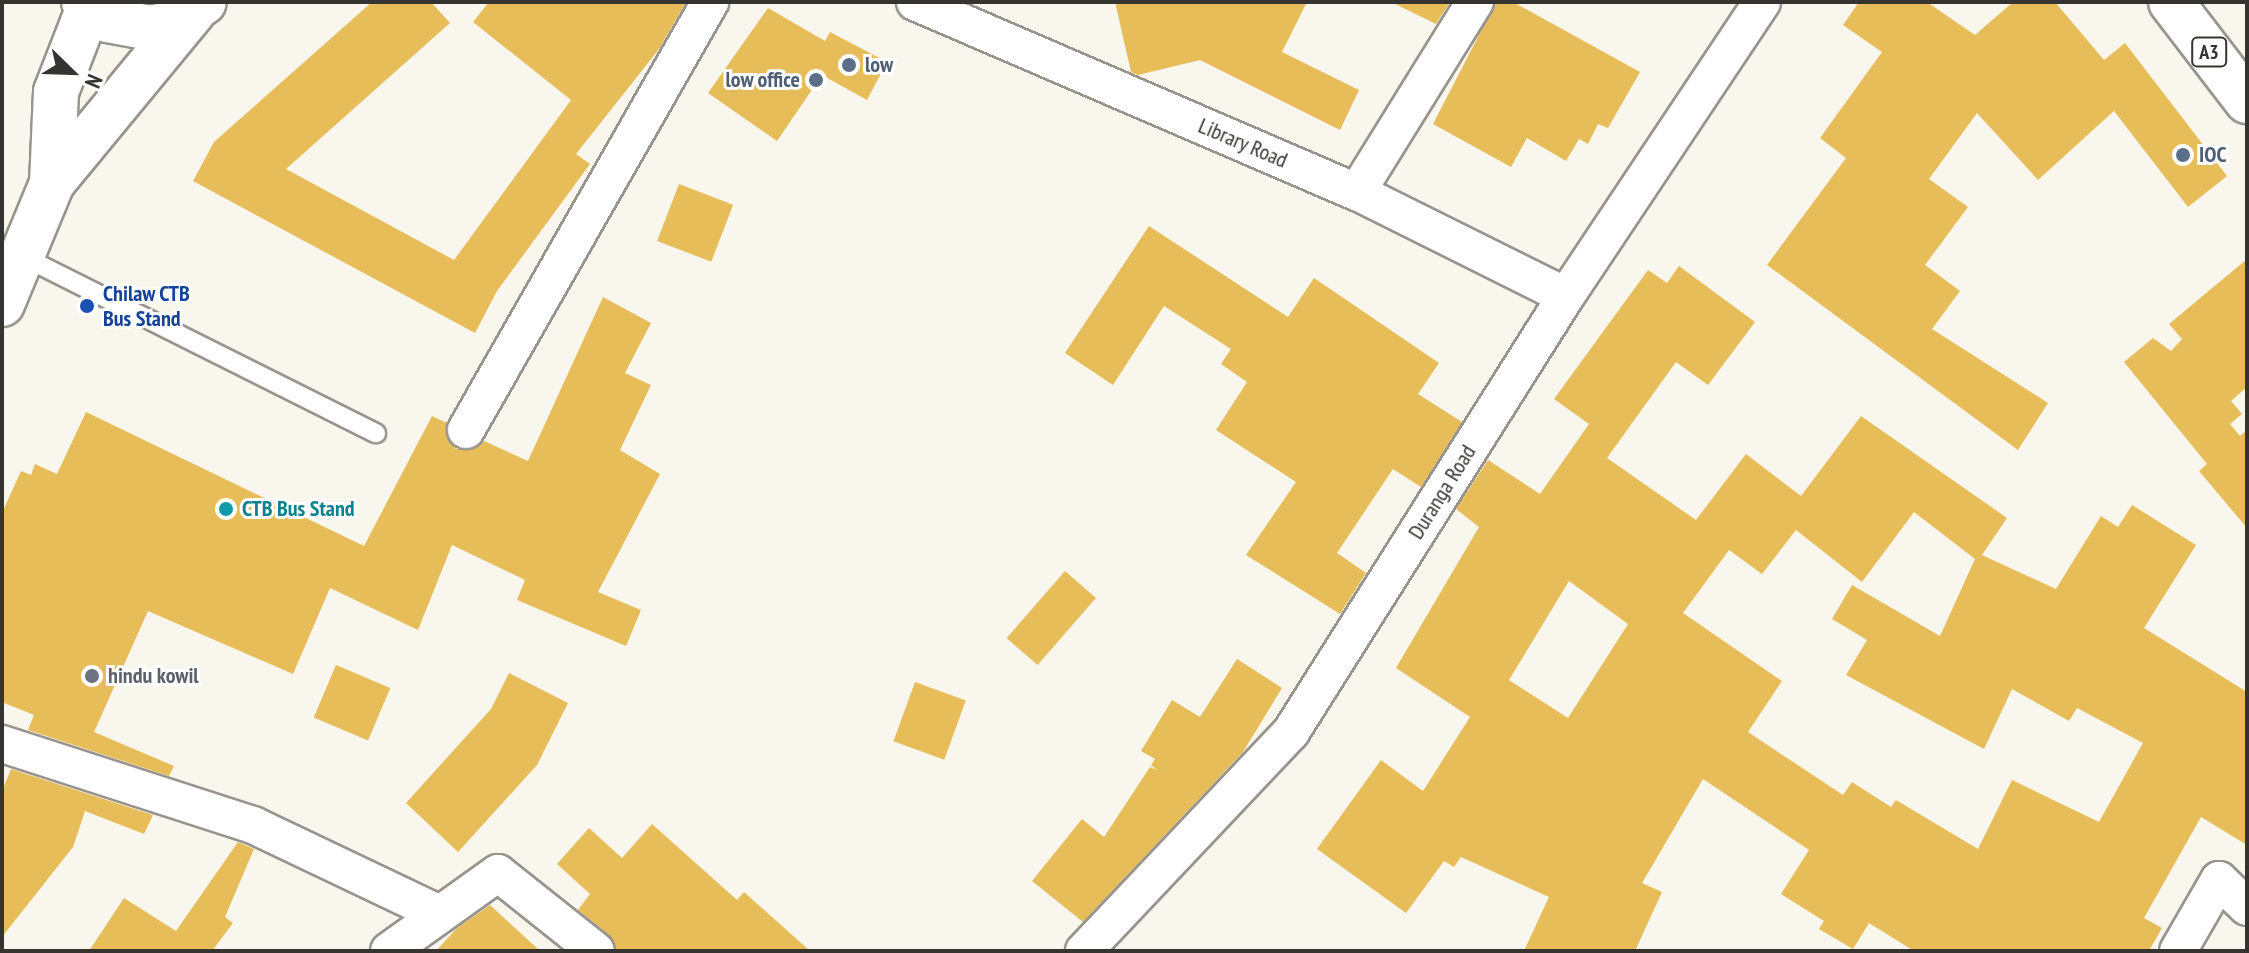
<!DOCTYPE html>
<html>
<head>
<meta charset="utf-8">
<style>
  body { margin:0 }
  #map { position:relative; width:2249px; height:953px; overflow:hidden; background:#f9f6ed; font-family:"PT Sans Narrow",sans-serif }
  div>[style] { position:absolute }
  .building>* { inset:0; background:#e7bd5a; transform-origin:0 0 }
  .roads { filter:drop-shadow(2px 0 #98948d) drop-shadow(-2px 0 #98948d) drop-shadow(0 2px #98948d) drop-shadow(0 -2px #98948d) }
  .service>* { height:18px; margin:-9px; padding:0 9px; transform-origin:9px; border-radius:9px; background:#fff }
  .minor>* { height:36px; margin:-18px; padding:0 18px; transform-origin:18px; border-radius:18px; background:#fff }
  .primary>* { height:44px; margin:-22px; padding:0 22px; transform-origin:22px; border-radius:22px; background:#fff }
  .trunk>* { height:44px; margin:-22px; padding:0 22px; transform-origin:22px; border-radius:22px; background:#fff }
  .dots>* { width:22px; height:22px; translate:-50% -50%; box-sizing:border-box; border:4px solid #fff; border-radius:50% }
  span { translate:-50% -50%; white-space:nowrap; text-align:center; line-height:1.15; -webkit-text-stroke:6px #fff; paint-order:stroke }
  .shield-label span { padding:2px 6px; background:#fff; border:2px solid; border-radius:6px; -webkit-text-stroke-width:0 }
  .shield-label { font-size:20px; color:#353431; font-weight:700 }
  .service-label { font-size:22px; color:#4e5e75; font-weight:700 }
  .left { translate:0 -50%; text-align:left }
  .right { translate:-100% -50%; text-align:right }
  .street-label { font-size:22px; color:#353431 }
  .transit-label { font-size:22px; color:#164399; font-weight:700 }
  .culture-label { font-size:22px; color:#0d838f; font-weight:700 }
  .worship-label { font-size:22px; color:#5b616d; font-weight:700 }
  .frame { position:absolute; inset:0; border:4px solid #353431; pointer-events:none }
  .north { position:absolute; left:32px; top:32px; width:80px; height:80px; -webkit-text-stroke:6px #fff; paint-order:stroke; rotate:113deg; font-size:22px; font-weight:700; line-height:32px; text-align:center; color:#353431 }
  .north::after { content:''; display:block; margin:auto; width:28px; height:36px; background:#353431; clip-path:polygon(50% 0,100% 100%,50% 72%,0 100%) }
</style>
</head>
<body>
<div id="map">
  <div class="building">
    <div style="clip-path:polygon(372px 2px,431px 2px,450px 23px,286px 169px,454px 260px,571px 100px,473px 22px,489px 2px,686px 2px,659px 49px,576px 154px,590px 164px,497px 291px,475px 333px,193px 181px,214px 142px)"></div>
    <div style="clip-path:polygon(1115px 2px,1307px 2px,1282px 52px,1359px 90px,1340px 130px,1200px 60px,1138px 75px,1131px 72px)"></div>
    <div style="clip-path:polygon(1391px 2px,1450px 2px,1436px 24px)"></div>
    <div style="clip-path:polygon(1496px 2px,1513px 2px,1640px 72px,1608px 128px,1598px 124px,1588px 144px,1579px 139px,1566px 161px,1527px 138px,1511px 167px,1433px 124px)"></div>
    <div style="clip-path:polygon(1859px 2px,1927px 2px,1975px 35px,2013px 2px,2055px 2px,2104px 60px,2125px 43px,2227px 176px,2188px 207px,2114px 111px,2038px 180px,1977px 113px,1929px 179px,1968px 207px,1925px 265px,1960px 291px,1932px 329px,2048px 403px,2018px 450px,1767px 265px,1846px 158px,1820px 138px,1882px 52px,1843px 25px)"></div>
    <div style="clip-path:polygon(768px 8px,825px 41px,830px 32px,887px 62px,867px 100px,822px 75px,777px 141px,708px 93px)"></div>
    <div style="left:679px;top:184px;width:58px;height:61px;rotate:21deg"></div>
    <div style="clip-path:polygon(1149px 226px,1288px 317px,1314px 278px,1439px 363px,1418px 394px,1462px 422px,1421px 487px,1393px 469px,1337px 553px,1366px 573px,1340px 614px,1246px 555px,1296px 482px,1216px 430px,1247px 382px,1221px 364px,1231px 349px,1164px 306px,1113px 385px,1065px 353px)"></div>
    <div style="clip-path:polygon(2247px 259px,2247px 387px,2231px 401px,2242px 414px,2230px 424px,2240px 436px,2247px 430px,2247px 528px,2199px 471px,2207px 464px,2124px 362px,2153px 338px,2171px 351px,2182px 339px,2169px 324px)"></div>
    <div style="clip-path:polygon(evenodd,1679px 266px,1755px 322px,1708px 385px,1676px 362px,1607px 458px,1696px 520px,1746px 454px,1801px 496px,1861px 416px,2007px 518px,1982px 555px,2056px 589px,2101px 516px,2118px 527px,2132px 505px,2196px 545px,2144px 628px,2247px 692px,2247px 845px,2201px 817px,2144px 918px,2162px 928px,2149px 951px,1914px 951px,1869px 923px,1853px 949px,1819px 929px,1824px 921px,1781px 894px,1809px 850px,1703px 779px,1642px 883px,1662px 892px,1635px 951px,1524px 951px,1549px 897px,1461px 857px,1454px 867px,1444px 861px,1406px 913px,1317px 849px,1381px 760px,1423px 791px,1470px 717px,1396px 668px,1479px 527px,1456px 509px,1488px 460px,1540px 494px,1589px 424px,1554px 399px,1648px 270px,1667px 283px,1679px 266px,1914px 512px,1975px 559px,1940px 636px,1852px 585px,1832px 619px,1867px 640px,1846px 675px,1984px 749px,2012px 689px,2069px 721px,2077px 708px,2143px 743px,2099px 822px,2012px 780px,1978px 849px,1896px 800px,1891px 807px,1852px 782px,1843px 795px,1748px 732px,1782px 681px,1683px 613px,1729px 550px,1762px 574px,1796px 530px,1862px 582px,1914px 512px,1679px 266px,1569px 581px,1628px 624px,1568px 718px,1509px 680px,1569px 581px)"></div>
    <div style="clip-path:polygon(603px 297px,651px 323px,625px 373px,651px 385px,620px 450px,660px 474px,598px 592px,641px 610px,626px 646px,517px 600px,525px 580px,452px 545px,418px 630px,330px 588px,293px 674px,148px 611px,94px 732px,174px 766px,169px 776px,28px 730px,34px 715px,2px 702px,2px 513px,21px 471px,31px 475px,35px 464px,57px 474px,86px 412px,364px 546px,432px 416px,447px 423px,448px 440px,456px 449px,476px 448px,484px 441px,528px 461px)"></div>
    <div style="left:1065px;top:571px;width:41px;height:89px;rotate:41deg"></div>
    <div style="clip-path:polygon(1237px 659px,1282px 688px,1243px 752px,1083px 922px,1032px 881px,1082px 819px,1104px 837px,1150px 767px,1157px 770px,1151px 765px,1155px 759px,1141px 751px,1172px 700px,1200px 717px)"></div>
    <div style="left:336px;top:665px;width:59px;height:57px;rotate:23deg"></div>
    <div style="clip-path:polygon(509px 673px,568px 703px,537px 765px,458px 852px,406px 803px,491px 709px)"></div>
    <div style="left:915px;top:682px;width:54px;height:63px;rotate:20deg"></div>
    <div style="clip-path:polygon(11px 769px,153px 815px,144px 834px,85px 811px,73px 847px,2px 937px,2px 791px)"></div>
    <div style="clip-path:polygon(652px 824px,737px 900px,744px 892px,810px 951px,617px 951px,609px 935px,578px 910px,590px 894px,557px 864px,589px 828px,622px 858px)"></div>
    <div style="clip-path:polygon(238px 842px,254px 849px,225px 917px,233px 923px,212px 951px,89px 951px,124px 898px,176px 931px)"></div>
    <div style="clip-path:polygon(490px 905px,540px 951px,436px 951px,457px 928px)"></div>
  </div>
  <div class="roads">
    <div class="service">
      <div style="left:22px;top:256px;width:396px;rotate:26.6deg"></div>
    </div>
    <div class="minor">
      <div style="left:915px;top:2px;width:481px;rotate:23.3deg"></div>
      <div style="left:1357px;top:192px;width:233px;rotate:26.5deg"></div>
      <div style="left:1357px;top:192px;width:224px;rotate:-58.2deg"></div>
      <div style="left:466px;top:430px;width:493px;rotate:-60.3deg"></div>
      <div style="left:2px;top:744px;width:264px;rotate:17.9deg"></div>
      <div style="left:253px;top:825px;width:207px;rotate:25.5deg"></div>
      <div style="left:389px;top:951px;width:134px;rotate:-35.6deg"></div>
      <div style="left:498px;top:873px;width:125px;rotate:38.5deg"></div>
      <div style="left:1084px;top:951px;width:301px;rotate:-46.6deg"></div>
      <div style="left:1291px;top:732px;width:515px;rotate:-57.76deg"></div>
      <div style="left:1566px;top:296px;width:353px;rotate:-56.3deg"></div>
      <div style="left:2178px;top:951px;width:82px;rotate:-60deg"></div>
      <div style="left:2219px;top:880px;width:39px;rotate:44deg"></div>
    </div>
    <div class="primary">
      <div style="left:52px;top:183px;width:91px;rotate:-87.5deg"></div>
      <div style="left:56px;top:92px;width:91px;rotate:-68.8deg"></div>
      <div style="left:2px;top:304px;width:131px;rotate:-67.5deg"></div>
      <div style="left:52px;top:183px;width:222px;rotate:-50.5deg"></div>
    </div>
    <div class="trunk">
      <div style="left:84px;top:2px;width:30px;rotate:37deg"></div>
      <div style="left:108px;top:20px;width:44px;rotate:10.5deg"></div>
      <div style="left:151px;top:28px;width:23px;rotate:-13deg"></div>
      <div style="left:173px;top:23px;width:37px;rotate:-34deg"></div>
      <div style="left:2171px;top:2px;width:125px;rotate:52.5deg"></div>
    </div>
  </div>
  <div class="dots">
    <div style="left:849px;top:65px;background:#5c6f8a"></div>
    <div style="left:816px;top:80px;background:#5c6f8a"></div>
    <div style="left:2183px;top:155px;background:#5c6f8a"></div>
    <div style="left:87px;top:306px;background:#1a4fb4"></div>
    <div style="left:226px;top:509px;background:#0f9aa8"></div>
    <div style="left:92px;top:676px;background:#6b7280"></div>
  </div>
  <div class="shield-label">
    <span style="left:2209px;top:52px">A3</span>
  </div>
  <div class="service-label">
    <span class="left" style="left:865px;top:65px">low</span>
    <span class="right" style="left:800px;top:80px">low office</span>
    <span class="left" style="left:2199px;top:155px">IOC</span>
  </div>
  <div class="street-label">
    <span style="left:1243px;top:143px;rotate:23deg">Library Road</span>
    <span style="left:1442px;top:492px;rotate:-58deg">Duranga Road</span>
  </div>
  <div class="transit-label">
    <span class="left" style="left:103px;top:306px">Chilaw CTB<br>Bus Stand</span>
  </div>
  <div class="culture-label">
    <span class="left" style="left:242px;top:509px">CTB Bus Stand</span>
  </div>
  <div class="worship-label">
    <span class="left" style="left:108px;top:676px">hindu kowil</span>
  </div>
  <div class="frame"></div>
  <div class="north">N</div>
</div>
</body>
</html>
